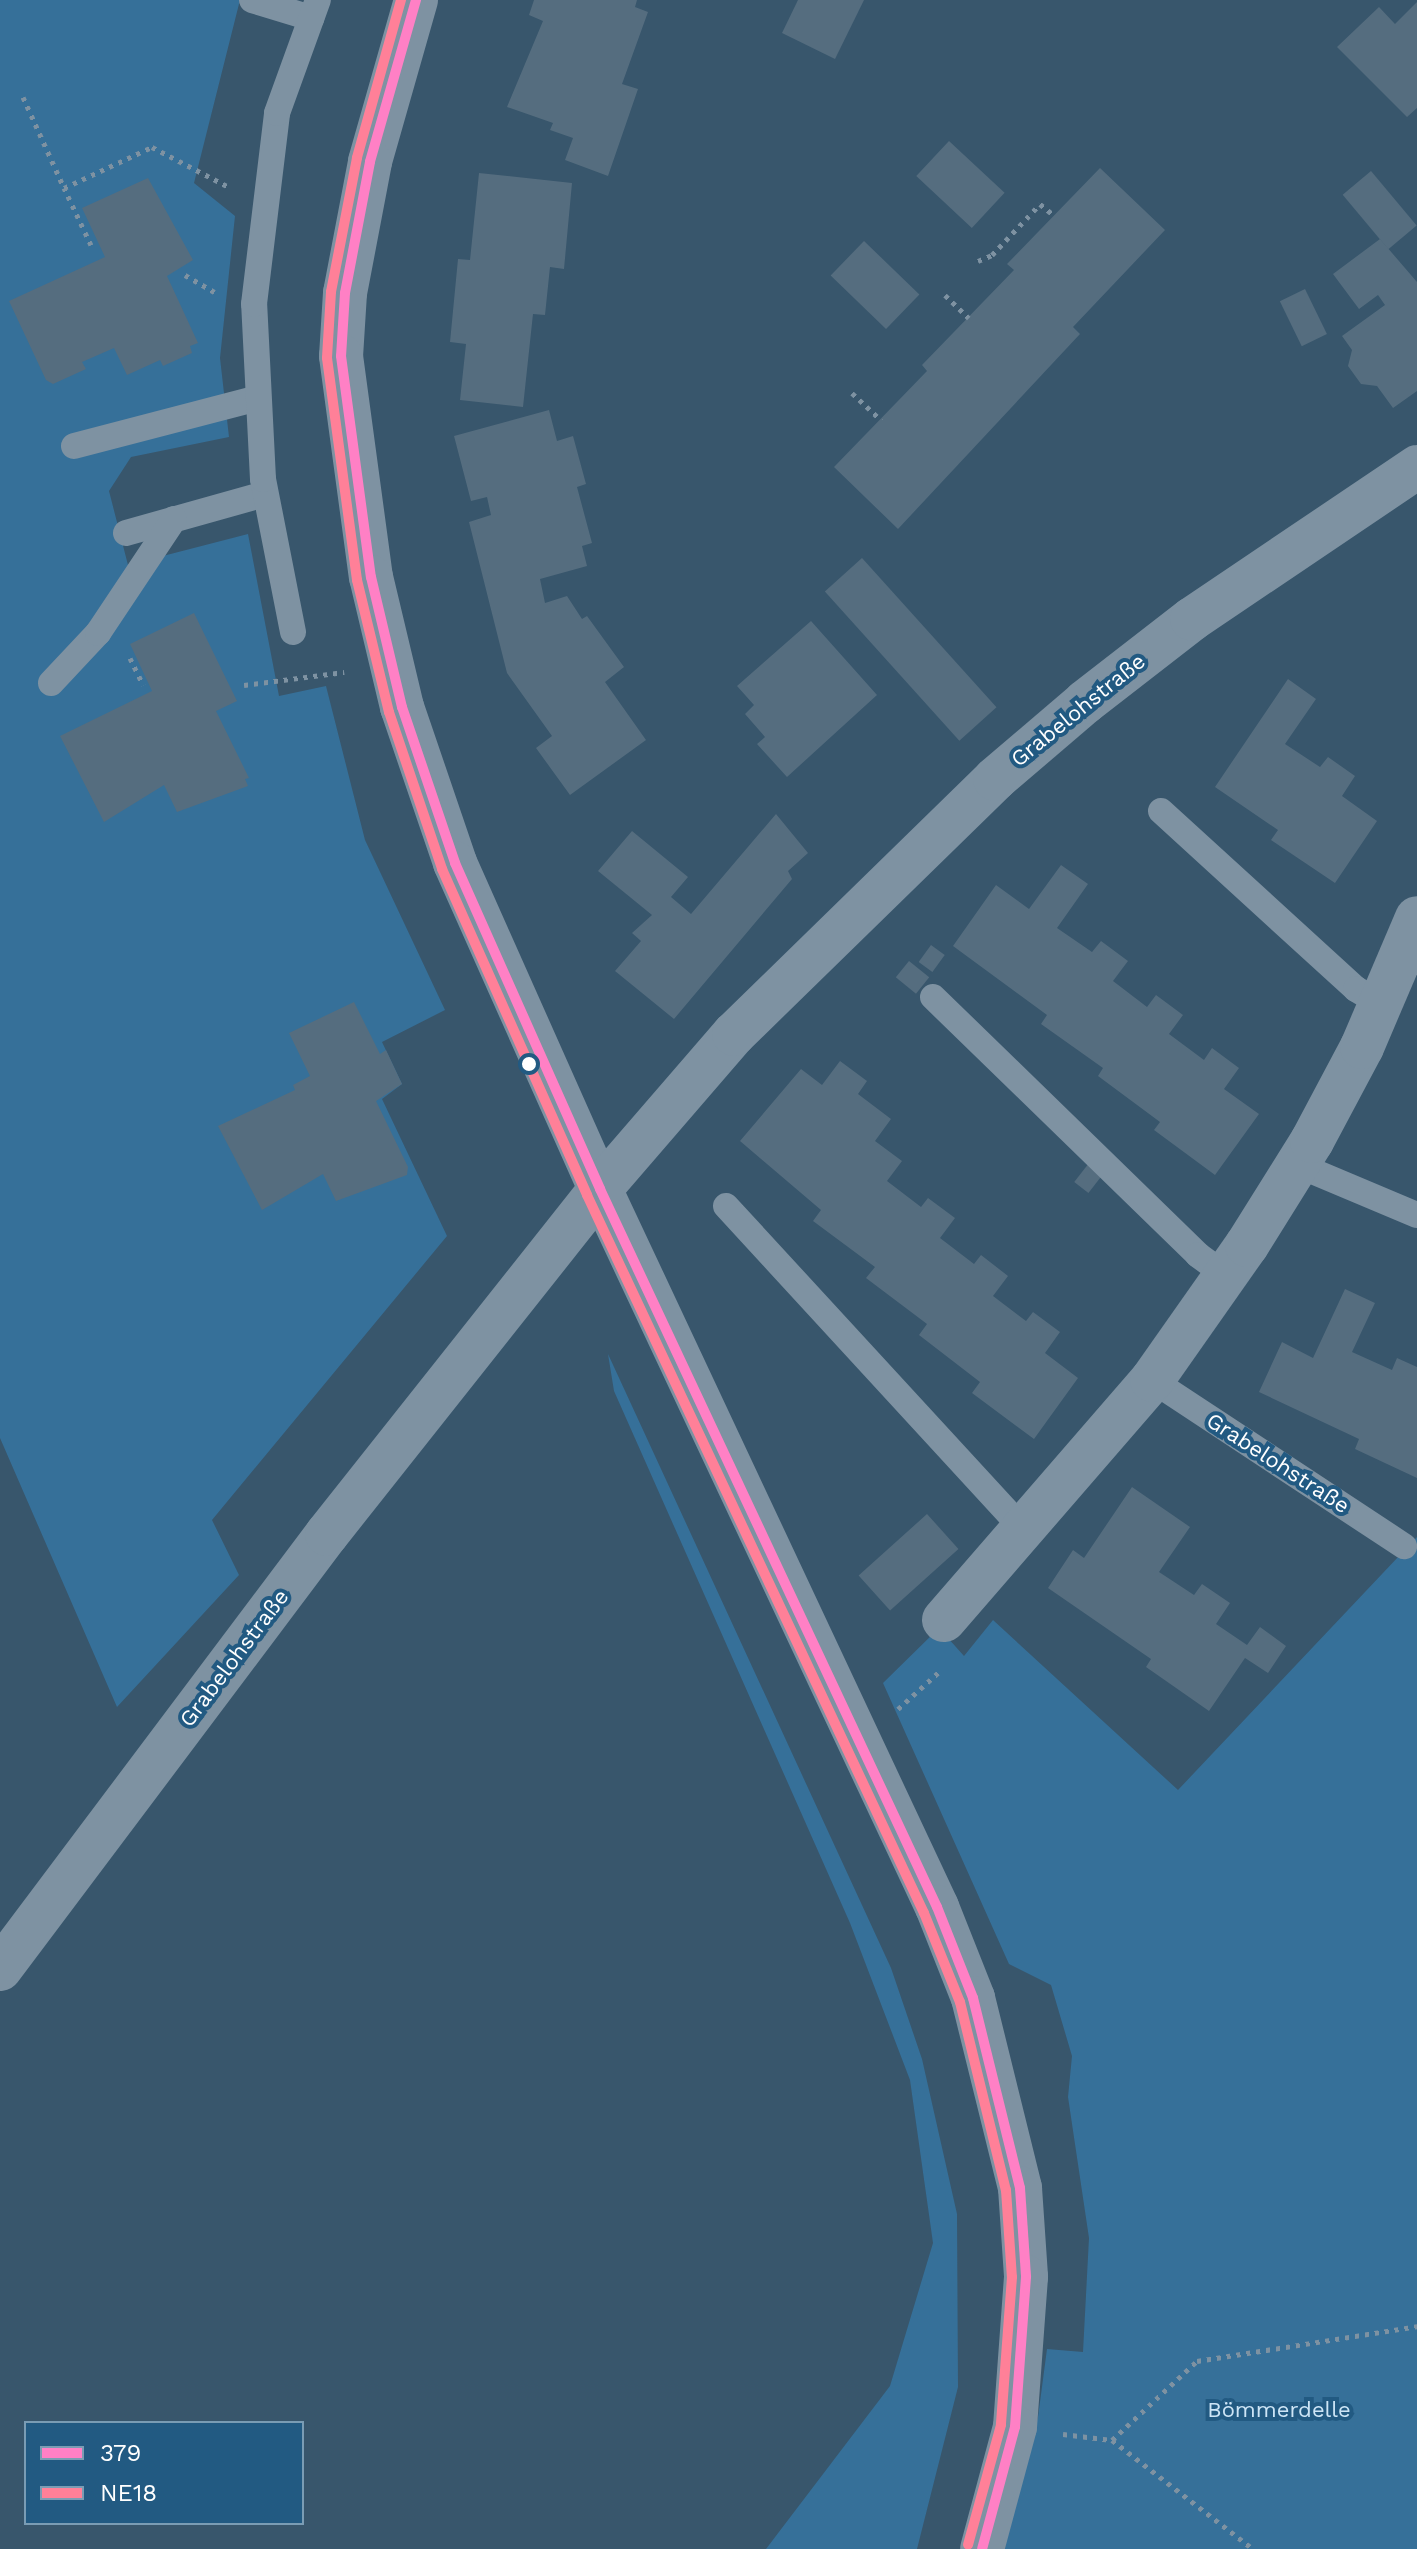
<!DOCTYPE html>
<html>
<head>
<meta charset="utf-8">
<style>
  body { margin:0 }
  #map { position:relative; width:1417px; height:2549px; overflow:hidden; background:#38566c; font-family:"Work Sans",sans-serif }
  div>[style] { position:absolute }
  .green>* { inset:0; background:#367099 }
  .building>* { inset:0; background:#556d7f; transform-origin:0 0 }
  .path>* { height:5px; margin-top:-2.5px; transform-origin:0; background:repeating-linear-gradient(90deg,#7e92a2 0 4px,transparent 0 10px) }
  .lane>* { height:26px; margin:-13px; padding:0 13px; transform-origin:13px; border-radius:13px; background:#7e92a2 }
  .street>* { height:44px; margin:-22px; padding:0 22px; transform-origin:22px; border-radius:22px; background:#7e92a2 }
  .bus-1>* { height:10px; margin:-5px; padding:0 5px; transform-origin:5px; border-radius:5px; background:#ff80c5 }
  .bus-2>* { height:10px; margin:-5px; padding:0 5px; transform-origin:5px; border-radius:5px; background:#ff8098 }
  .dots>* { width:22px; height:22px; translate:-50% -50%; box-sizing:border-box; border:4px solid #225a82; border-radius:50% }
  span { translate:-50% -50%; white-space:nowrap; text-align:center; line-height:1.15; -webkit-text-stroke:8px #225a82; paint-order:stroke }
  .street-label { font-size:22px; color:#fff }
  .park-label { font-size:22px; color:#cde5f6 }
  .legend { position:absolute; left:24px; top:2421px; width:280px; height:104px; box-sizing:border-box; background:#225a82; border:2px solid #7a9cb4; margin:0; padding:10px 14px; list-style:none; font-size:24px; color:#fff }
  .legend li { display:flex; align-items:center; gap:16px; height:40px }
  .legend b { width:40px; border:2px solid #7a9cb4 }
</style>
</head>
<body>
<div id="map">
  <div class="green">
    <div style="clip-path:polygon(0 0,240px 0,194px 183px,235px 216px,220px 358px,229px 437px,131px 457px,109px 491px,128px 565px,248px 534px,279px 696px,326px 686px,365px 840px,445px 1010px,382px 1042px,402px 1084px,382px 1099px,447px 1236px,212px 1520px,239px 1575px,117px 1707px,0 1438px)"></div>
    <div style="clip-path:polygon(608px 1354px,891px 1968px,922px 2059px,957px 2214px,958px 2387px,917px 2549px,766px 2549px,890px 2386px,933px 2243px,910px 2080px,850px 1923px,614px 1391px)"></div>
    <div style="clip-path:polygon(1417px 1537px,1417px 2549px,1002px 2549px,1038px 2417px,1047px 2349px,1083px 2352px,1089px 2238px,1068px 2097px,1072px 2056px,1051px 1985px,1009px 1964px,883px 1683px,939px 1628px,964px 1656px,993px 1620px,1178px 1790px)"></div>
  </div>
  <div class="building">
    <div style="clip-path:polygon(534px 0,637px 0,635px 7px,648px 12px,622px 84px,638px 89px,608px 176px,565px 160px,573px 138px,550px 130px,553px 123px,507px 107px,543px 21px,529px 15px)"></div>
    <div style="clip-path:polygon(798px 0,864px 0,835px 59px,782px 33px)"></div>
    <div style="clip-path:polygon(1417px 2px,1417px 108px,1407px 117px,1337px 47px,1379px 7px,1395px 24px)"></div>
    <div style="left:949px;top:141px;width:76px;height:48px;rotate:43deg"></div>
    <div style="clip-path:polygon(1100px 168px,1165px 230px,1073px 327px,1080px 334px,898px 529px,834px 467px,927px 371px,922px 365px,1014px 270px,1007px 264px)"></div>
    <div style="left:1371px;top:171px;width:71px;height:37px;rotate:50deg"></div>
    <div style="clip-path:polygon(479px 173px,572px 183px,564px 269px,550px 267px,545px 315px,533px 314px,523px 407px,460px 400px,466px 344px,450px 342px,458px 259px,470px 260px)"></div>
    <div style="clip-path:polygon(148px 178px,193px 260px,167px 276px,198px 343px,190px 346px,192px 353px,163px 366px,160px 360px,127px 375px,114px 348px,82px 362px,86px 369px,53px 384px,46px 380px,9px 301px,105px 257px,82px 208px)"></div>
    <div style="clip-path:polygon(1380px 239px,1417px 282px,1417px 391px,1393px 408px,1377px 386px,1361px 384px,1348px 366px,1352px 350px,1342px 336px,1385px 305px,1378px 295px,1359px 309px,1333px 274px)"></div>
    <div style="left:864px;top:241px;width:77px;height:48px;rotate:44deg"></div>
    <div style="left:1305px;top:289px;width:50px;height:28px;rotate:64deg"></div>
    <div style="clip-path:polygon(549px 410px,557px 441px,573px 436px,586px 484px,577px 487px,592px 543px,582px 546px,587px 566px,540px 579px,545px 603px,567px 596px,582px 619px,587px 616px,624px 667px,605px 682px,646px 740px,570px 795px,536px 748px,552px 736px,507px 673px,469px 522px,491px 515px,487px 497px,471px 501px,454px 436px)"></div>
    <div style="left:862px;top:558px;width:201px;height:50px;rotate:48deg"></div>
    <div style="clip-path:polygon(194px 613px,237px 701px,216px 711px,249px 778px,245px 779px,248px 786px,177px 812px,164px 785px,104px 822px,60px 736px,152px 691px,130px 644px)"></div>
    <div style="clip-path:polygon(811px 621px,877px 695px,787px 777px,757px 744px,765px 737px,745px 714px,754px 705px,737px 686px)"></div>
    <div style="clip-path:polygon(1288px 679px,1316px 699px,1285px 744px,1320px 767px,1328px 757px,1355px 776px,1342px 796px,1377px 821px,1335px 883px,1271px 840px,1278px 830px,1215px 787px)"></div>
    <div style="clip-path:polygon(776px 814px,808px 853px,788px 871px,792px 879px,674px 1019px,615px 971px,641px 941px,632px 933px,652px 915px,598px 871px,632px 831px,688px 877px,671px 897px,691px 914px)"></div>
    <div style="clip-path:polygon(1061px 865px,1088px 884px,1057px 928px,1092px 952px,1101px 941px,1128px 961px,1113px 981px,1147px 1007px,1156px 995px,1183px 1015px,1169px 1034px,1204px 1060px,1212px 1048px,1239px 1068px,1224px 1089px,1259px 1114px,1215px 1175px,1154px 1130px,1160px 1122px,1098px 1076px,1103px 1068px,1041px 1024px,1047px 1015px,953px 946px,996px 885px,1029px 909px)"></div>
    <div style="left:931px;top:945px;width:17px;height:21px;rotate:36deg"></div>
    <div style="left:909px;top:961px;width:26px;height:21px;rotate:39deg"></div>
    <div style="clip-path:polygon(354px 1002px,380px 1054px,386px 1050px,402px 1084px,376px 1101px,408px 1167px,407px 1175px,336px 1201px,323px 1174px,262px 1210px,218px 1126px,295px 1090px,293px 1085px,310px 1076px,289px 1033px)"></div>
    <div style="clip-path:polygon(840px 1061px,867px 1081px,858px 1094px,891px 1119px,875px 1141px,902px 1161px,887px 1181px,921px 1207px,928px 1198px,955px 1218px,940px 1238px,974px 1264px,981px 1255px,1008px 1276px,993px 1296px,1026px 1321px,1033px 1312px,1060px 1332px,1045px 1353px,1078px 1378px,1034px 1439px,972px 1393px,980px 1382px,919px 1335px,927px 1324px,866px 1278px,875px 1267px,813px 1221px,821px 1210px,740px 1141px,801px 1069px,822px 1085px)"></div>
    <div style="left:1089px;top:1163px;width:18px;height:24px;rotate:38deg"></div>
    <div style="clip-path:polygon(1345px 1289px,1375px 1303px,1352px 1352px,1392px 1370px,1397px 1358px,1417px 1367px,1417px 1478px,1355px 1449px,1359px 1439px,1259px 1392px,1282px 1342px,1313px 1358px)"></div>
    <div style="clip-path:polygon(1132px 1487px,1190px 1527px,1159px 1572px,1194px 1595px,1202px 1584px,1230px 1603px,1216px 1624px,1247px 1645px,1260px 1627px,1286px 1646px,1268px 1673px,1245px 1658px,1209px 1711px,1146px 1667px,1151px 1659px,1048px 1588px,1073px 1550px,1084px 1558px)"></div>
    <div style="left:927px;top:1514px;width:47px;height:92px;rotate:48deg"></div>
  </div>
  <div class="path">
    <div style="left:23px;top:97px;width:100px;rotate:65.7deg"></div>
    <div style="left:91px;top:245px;width:63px;rotate:-115.3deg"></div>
    <div style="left:64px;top:188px;width:97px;rotate:-25deg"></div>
    <div style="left:152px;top:147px;width:85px;rotate:27.5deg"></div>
    <div style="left:978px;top:261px;width:15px;rotate:-23deg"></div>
    <div style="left:992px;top:255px;width:70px;rotate:-46.7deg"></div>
    <div style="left:1040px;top:204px;width:19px;rotate:39deg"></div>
    <div style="left:185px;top:275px;width:34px;rotate:30deg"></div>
    <div style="left:945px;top:295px;width:33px;rotate:44deg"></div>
    <div style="left:852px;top:393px;width:40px;rotate:43deg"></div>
    <div style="left:130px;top:658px;width:30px;rotate:64deg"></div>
    <div style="left:244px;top:685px;width:101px;rotate:-7.4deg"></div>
    <div style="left:898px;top:1709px;width:58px;rotate:-42.2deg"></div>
    <div style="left:1063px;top:2434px;width:49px;rotate:7deg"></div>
    <div style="left:1112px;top:2440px;width:178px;rotate:37.7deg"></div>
    <div style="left:1112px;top:2440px;width:116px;rotate:-42.9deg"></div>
    <div style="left:1197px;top:2361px;width:223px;rotate:-9deg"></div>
  </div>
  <div class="lane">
    <div style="left:252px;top:0;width:62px;rotate:17deg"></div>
    <div style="left:74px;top:446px;width:187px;rotate:-14.6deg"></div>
    <div style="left:126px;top:533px;width:144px;rotate:-15.7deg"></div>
    <div style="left:293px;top:632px;width:156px;rotate:-101.1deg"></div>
    <div style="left:263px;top:479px;width:175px;rotate:-92.9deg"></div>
    <div style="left:254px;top:304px;width:192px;rotate:-83.1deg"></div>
    <div style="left:277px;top:113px;width:120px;rotate:-70.1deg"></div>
    <div style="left:51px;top:683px;width:69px;rotate:-46.8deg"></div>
    <div style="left:98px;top:633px;width:137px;rotate:-56.3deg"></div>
    <div style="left:1161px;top:811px;width:264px;rotate:42.4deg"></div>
    <div style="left:1356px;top:989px;width:31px;rotate:31deg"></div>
    <div style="left:933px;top:997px;width:370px;rotate:44.2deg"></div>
    <div style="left:1198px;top:1255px;width:34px;rotate:36deg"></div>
    <div style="left:1298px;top:1165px;width:129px;rotate:22.8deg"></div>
    <div style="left:726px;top:1206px;width:440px;rotate:47.4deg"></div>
    <div style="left:1152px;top:1380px;width:302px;rotate:33.4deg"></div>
  </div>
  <div class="street">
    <div style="left:416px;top:0;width:168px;rotate:105.9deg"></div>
    <div style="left:370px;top:162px;width:133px;rotate:100.8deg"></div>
    <div style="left:345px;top:293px;width:63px;rotate:93.6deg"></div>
    <div style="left:341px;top:356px;width:223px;rotate:82.3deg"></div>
    <div style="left:371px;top:577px;width:134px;rotate:76.6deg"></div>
    <div style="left:402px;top:707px;width:165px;rotate:71.2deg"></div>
    <div style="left:455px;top:863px;width:357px;rotate:66deg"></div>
    <div style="left:600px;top:1189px;width:793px;rotate:64.86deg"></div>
    <div style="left:937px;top:1907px;width:98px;rotate:68.4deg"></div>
    <div style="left:973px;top:1998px;width:196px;rotate:76.1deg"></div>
    <div style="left:1020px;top:2188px;width:89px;rotate:86.1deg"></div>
    <div style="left:1026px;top:2277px;width:150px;rotate:94.2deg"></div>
    <div style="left:1015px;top:2427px;width:126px;rotate:105.1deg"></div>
    <div style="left:944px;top:1620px;width:318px;rotate:-49.1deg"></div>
    <div style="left:1152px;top:1380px;width:165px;rotate:-54.9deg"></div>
    <div style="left:1247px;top:1245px;width:123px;rotate:-58deg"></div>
    <div style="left:1312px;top:1141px;width:106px;rotate:-62deg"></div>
    <div style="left:1362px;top:1047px;width:140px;rotate:-66.9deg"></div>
    <div style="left:0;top:1969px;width:544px;rotate:-53.07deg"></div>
    <div style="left:327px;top:1534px;width:440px;rotate:-51.6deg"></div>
    <div style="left:600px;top:1189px;width:205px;rotate:-49.2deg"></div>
    <div style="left:734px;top:1034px;width:365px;rotate:-44.3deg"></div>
    <div style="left:995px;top:779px;width:118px;rotate:-40.5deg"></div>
    <div style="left:1085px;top:702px;width:135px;rotate:-37.8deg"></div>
    <div style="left:1192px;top:619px;width:272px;rotate:-34deg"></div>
  </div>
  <div class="bus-1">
    <div style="left:416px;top:0;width:168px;rotate:105.9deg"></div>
    <div style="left:370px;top:162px;width:133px;rotate:100.8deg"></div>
    <div style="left:345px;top:293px;width:63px;rotate:93.6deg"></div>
    <div style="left:341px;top:356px;width:223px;rotate:82.3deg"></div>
    <div style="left:371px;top:577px;width:134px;rotate:76.6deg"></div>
    <div style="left:402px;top:707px;width:165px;rotate:71.2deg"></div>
    <div style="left:455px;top:863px;width:357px;rotate:66deg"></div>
    <div style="left:600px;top:1189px;width:793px;rotate:64.86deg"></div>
    <div style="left:937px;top:1907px;width:98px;rotate:68.4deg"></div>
    <div style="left:973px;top:1998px;width:196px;rotate:76.1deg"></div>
    <div style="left:1020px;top:2188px;width:89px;rotate:86.1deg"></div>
    <div style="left:1026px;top:2277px;width:150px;rotate:94.2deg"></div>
    <div style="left:1015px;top:2427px;width:126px;rotate:105.1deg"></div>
  </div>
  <div class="bus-2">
    <div style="left:401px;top:0;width:164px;rotate:105.6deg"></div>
    <div style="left:357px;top:158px;width:136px;rotate:101deg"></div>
    <div style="left:331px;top:292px;width:66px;rotate:93.5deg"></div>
    <div style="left:327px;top:358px;width:224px;rotate:82.3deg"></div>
    <div style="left:357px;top:580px;width:136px;rotate:76.4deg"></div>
    <div style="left:389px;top:712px;width:166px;rotate:71.3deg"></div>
    <div style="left:442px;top:869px;width:357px;rotate:66deg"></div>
    <div style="left:587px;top:1195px;width:793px;rotate:64.86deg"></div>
    <div style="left:924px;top:1913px;width:96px;rotate:68deg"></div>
    <div style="left:960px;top:2002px;width:194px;rotate:76.3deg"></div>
    <div style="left:1006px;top:2190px;width:87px;rotate:86.1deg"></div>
    <div style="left:1012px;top:2277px;width:148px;rotate:94.3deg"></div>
    <div style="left:1001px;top:2425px;width:124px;rotate:105.4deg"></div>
  </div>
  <div class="dots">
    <div style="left:529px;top:1064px;background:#fff"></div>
  </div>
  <div class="street-label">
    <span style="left:1078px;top:710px;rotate:-39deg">Grabelohstraße</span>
    <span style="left:1278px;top:1463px;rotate:33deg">Grabelohstraße</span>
    <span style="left:234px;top:1658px;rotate:-53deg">Grabelohstraße</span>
  </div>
  <div class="park-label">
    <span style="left:1279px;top:2410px">Bömmerdelle</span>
  </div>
  <ul class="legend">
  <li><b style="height:10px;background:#ff80c5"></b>379</li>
  <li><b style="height:10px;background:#ff8098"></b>NE18</li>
  </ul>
</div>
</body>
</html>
